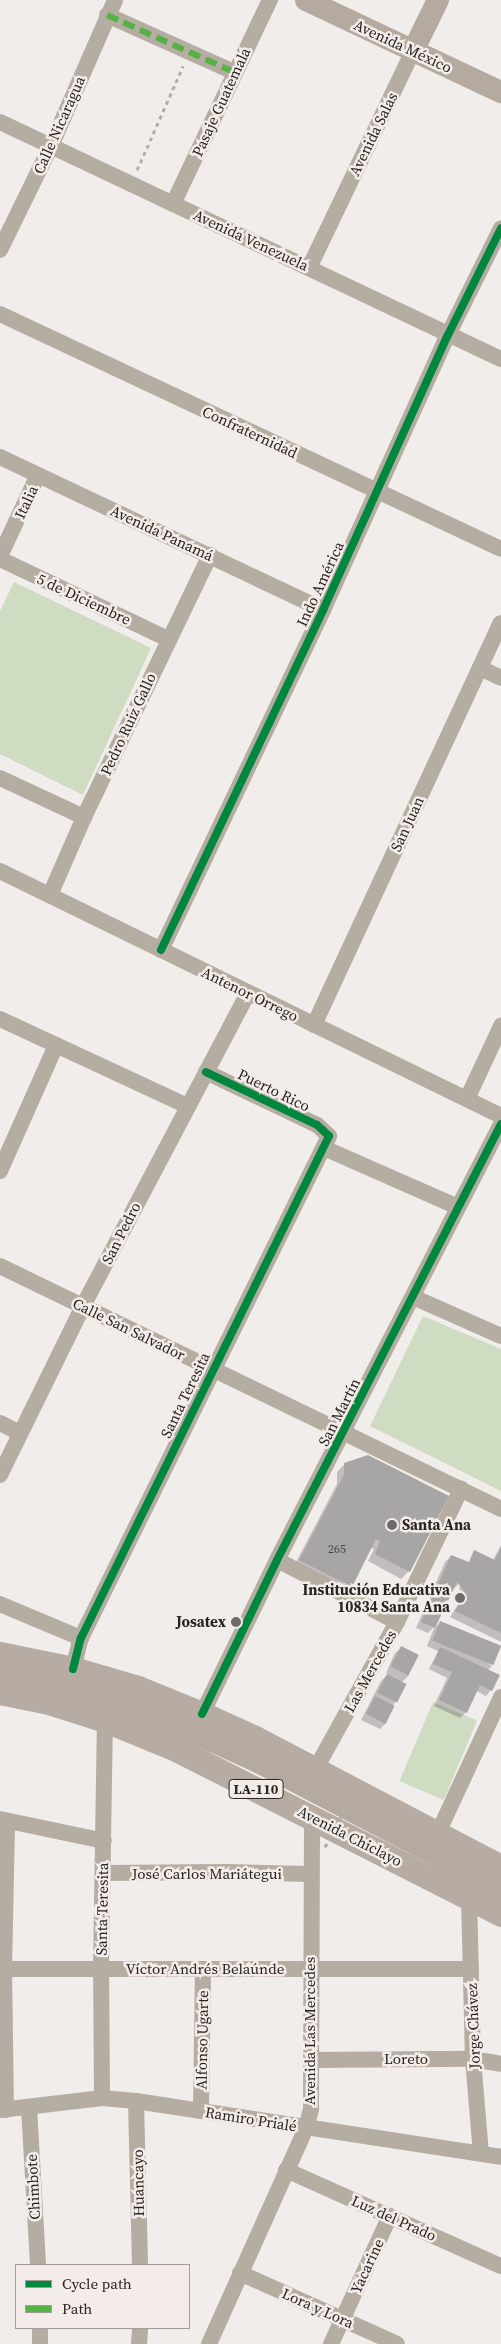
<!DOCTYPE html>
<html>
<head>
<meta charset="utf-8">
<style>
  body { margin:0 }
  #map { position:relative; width:501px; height:2344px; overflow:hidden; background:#f1edeb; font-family:"Source Serif 4",serif }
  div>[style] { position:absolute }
  .green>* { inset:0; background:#cfdcc2; transform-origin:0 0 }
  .shadow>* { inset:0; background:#0003 }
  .building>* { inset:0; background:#a8a6a5; transform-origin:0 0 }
  .path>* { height:3px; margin-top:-1.5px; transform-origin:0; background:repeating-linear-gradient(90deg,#b4aca7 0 4px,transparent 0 8px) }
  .street>* { height:16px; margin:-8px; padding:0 8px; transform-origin:8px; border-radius:8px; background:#b5aca2 }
  .secondary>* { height:22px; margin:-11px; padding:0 11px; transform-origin:11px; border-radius:11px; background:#b4aaa0 }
  .primary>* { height:25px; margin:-12.5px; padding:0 12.5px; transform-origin:12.5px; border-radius:12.5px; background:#b6aca4 }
  .path-bridge>* { height:3px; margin-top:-1.5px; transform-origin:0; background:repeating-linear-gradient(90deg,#b4aca7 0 4px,transparent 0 8px) }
  .quiet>* { height:6px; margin-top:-3px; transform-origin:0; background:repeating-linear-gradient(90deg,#56b245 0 12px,transparent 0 18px) }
  .cycleway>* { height:8px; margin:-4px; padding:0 4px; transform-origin:4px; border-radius:4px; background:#00873e }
  .dots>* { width:14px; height:14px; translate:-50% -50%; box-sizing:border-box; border:2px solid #f4ece8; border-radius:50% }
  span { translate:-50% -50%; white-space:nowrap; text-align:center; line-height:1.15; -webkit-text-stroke:5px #f4ece8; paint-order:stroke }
  .number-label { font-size:12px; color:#474544 }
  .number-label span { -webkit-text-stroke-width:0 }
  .shield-label span { padding:1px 4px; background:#f4ece8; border:1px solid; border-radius:4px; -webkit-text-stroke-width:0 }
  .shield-label { font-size:14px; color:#272523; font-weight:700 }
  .street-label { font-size:15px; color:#272523 }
  .poi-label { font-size:15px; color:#272523; font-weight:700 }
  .left { translate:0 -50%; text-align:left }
  .right { translate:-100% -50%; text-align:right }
  .legend { position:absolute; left:15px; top:2264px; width:175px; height:65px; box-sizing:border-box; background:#f4ece8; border:1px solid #a29c99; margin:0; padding:6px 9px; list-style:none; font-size:15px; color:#272523 }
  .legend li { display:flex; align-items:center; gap:10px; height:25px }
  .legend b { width:25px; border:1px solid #a29c99 }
</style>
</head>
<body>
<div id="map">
  <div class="green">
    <div style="clip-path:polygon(14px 582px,151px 648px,83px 795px,0 754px,0 611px)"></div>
    <div style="clip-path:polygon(423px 1316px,501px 1349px,501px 1491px,370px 1426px)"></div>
    <div style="left:433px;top:1702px;width:48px;height:86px;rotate:23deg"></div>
  </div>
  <div class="shadow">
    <div style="clip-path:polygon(345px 1464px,409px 1571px,401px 1579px,368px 1561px,374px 1549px,371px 1548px,351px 1586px,346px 1592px,294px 1566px,337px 1484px,337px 1472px)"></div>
    <div style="clip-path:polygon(501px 1545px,501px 1642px,450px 1617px,465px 1594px,459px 1589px,462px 1581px,453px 1589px,434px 1627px,428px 1633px,416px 1628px,445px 1562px,451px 1556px,469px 1563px,493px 1560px)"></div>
    <div style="clip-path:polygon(440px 1623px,492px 1666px,488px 1670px,491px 1690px,486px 1696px,476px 1691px,466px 1712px,460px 1718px,434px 1706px,447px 1678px,429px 1669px,438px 1651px,427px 1646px,434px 1628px)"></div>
    <div style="clip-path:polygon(401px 1648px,409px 1675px,401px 1683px,395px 1702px,386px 1723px,380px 1729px,361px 1720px,381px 1681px,388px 1674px,386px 1673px,395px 1653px)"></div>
  </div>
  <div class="building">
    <div style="clip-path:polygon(368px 1455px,449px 1496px,410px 1572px,375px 1554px,380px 1541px,376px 1539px,352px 1587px,299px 1560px,344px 1475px,344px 1463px)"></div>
    <div style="clip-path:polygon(501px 1547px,501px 1633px,455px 1611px,465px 1592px,457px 1582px,435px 1628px,421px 1622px,451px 1555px,469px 1562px,474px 1550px,495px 1560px)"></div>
    <div style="left:440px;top:1621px;width:66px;height:21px;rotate:22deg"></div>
    <div style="left:401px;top:1646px;width:20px;height:23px;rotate:27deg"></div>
    <div style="clip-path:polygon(440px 1647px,500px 1675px,492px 1691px,480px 1685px,467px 1713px,439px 1700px,452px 1672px,433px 1664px)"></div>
    <div style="left:387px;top:1674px;width:22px;height:21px;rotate:27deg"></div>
    <div style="left:375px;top:1696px;width:22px;height:20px;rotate:27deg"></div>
  </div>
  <div class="path">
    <div style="left:137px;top:170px;width:114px;rotate:-66.1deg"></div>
  </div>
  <div class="street">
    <div style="left:107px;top:15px;width:139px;rotate:24.2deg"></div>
    <div style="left:0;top:122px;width:554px;rotate:25.32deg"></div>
    <div style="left:173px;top:204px;width:226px;rotate:-64.6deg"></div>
    <div style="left:0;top:250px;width:116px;rotate:-63.9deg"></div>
    <div style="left:51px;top:146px;width:159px;rotate:-66.3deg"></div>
    <div style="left:309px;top:268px;width:241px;rotate:-64.4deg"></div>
    <div style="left:0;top:314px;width:553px;rotate:25.13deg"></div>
    <div style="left:0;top:457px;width:357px;rotate:25.3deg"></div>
    <div style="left:0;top:556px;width:89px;rotate:-64.9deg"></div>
    <div style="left:0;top:559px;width:186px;rotate:25.5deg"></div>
    <div style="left:480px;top:668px;width:23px;rotate:25deg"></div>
    <div style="left:0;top:778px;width:93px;rotate:24.9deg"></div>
    <div style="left:0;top:871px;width:558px;rotate:26.06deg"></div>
    <div style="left:50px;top:895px;width:85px;rotate:-66.4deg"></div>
    <div style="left:84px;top:817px;width:291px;rotate:-64.3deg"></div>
    <div style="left:161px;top:950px;width:377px;rotate:-64.5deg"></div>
    <div style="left:323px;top:610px;width:302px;rotate:-65.6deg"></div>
    <div style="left:448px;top:335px;width:119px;rotate:-63.6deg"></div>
    <div style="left:0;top:1019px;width:206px;rotate:24.9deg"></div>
    <div style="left:314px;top:1025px;width:443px;rotate:-65.1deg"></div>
    <div style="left:467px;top:1099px;width:81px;rotate:-65deg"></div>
    <div style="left:324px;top:1148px;width:146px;rotate:23.8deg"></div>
    <div style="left:0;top:1171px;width:138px;rotate:-66deg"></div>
    <div style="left:0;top:1266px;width:557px;rotate:25.87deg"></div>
    <div style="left:413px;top:1297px;width:96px;rotate:23.9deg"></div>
    <div style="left:0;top:1423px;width:22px;rotate:27deg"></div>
    <div style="left:0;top:1475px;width:188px;rotate:-63.8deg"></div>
    <div style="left:83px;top:1306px;width:354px;rotate:-62.2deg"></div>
    <div style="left:277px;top:1560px;width:135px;rotate:27.3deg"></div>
    <div style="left:0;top:1604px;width:88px;rotate:22.8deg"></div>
    <div style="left:73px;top:1669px;width:32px;rotate:-76deg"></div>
    <div style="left:81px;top:1638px;width:560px;rotate:-63.71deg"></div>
    <div style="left:329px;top:1136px;width:16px;rotate:-137deg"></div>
    <div style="left:317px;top:1125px;width:123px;rotate:-154.5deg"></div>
    <div style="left:202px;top:1714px;width:171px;rotate:-64deg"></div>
    <div style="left:277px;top:1560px;width:490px;rotate:-62.8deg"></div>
    <div style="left:315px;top:1770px;width:169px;rotate:-61deg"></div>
    <div style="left:397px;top:1622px;width:148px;rotate:-64.3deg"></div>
    <div style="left:0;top:1819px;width:106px;rotate:11.9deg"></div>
    <div style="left:437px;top:1835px;width:152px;rotate:-65.1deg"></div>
    <div style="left:103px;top:1873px;width:124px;rotate:-0.5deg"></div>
    <div style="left:227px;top:1872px;width:84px;rotate:1.4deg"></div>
    <div style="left:469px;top:1897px;width:162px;rotate:88.6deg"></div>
    <div style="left:473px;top:2059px;width:95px;rotate:85.2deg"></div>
    <div style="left:0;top:1969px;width:471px"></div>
    <div style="left:311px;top:2060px;width:162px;rotate:-0.4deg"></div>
    <div style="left:473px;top:2059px;width:28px;rotate:10deg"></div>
    <div style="left:102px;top:2098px;width:128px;rotate:-90.4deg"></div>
    <div style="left:101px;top:1970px;width:250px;rotate:-89.1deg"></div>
    <div style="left:136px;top:2101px;width:164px;rotate:88.6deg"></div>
    <div style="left:29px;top:2108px;width:157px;rotate:86.7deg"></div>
    <div style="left:0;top:2110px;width:103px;rotate:-6.7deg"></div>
    <div style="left:102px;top:2098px;width:34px;rotate:5deg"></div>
    <div style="left:136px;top:2101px;width:369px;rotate:8.7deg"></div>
    <div style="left:6px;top:2110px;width:141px;rotate:-90.8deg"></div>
    <div style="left:4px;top:1969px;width:148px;rotate:-88.8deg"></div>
    <div style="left:201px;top:2111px;width:142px;rotate:-89.2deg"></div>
    <div style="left:286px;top:2170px;width:235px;rotate:24.1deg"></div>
    <div style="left:240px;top:2273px;width:172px;rotate:24.3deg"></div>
    <div style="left:40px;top:2328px;width:16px;rotate:90deg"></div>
    <div style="left:139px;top:2344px;width:16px;rotate:-86deg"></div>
    <div style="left:209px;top:2344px;width:237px;rotate:-65.8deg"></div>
    <div style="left:306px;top:2128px;width:20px;rotate:-75deg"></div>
    <div style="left:311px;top:2109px;width:293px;rotate:-89.8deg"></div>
    <div style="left:331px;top:2344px;width:141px;rotate:-65.3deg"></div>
  </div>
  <div class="secondary">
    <div style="left:306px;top:0;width:216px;rotate:25.3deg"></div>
    <div style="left:413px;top:51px;width:57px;rotate:-63.9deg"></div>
    <div style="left:0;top:1672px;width:80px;rotate:13deg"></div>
    <div style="left:78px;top:1690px;width:95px;rotate:19deg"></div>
    <div style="left:168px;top:1721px;width:99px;rotate:24.5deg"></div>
    <div style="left:258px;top:1762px;width:274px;rotate:27.6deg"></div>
  </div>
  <div class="primary">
    <div style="left:0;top:1654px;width:75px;rotate:11.6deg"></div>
    <div style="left:73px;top:1669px;width:68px;rotate:16.3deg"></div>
    <div style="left:138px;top:1688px;width:69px;rotate:22.1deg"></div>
    <div style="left:202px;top:1714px;width:58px;rotate:24.4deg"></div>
    <div style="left:255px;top:1738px;width:278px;rotate:27.7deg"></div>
    <div style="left:0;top:1692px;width:50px;rotate:11.5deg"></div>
    <div style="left:49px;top:1702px;width:59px;rotate:17.8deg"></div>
    <div style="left:105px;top:1720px;width:74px;rotate:22.1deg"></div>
    <div style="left:174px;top:1748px;width:367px;rotate:26.9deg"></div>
  </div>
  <div class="path-bridge">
    <div style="left:325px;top:1847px;width:76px;rotate:-62.8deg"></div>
  </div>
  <div class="quiet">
    <div style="left:107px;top:15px;width:139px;rotate:24.2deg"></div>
  </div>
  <div class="cycleway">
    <div style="left:161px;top:950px;width:377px;rotate:-64.5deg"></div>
    <div style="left:323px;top:610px;width:302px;rotate:-65.6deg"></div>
    <div style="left:448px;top:335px;width:119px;rotate:-63.6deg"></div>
    <div style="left:73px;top:1669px;width:32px;rotate:-76deg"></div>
    <div style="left:81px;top:1638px;width:560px;rotate:-63.71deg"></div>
    <div style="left:329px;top:1136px;width:16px;rotate:-137deg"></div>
    <div style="left:317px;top:1125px;width:123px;rotate:-154.5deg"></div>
    <div style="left:202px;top:1714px;width:171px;rotate:-64deg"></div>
    <div style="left:277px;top:1560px;width:490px;rotate:-62.8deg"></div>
  </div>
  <div class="dots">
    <div style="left:392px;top:1525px;background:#6e6b69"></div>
    <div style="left:460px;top:1598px;background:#6e6b69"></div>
    <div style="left:236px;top:1622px;background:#6e6b69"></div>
  </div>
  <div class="number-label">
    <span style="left:337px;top:1550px">265</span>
  </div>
  <div class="shield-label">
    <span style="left:256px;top:1789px">LA-110</span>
  </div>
  <div class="street-label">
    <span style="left:403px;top:46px;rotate:25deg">Avenida México</span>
    <span style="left:221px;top:102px;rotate:-65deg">Pasaje Guatemala</span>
    <span style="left:59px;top:125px;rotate:-66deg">Calle Nicaragua</span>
    <span style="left:373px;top:134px;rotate:-64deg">Avenida Salas</span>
    <span style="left:251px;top:240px;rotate:25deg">Avenida Venezuela</span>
    <span style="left:250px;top:432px;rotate:25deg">Confraternidad</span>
    <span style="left:26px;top:502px;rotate:-65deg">Italia</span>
    <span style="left:162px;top:533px;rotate:25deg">Avenida Panamá</span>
    <span style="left:320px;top:584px;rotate:-65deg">Indo América</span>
    <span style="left:84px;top:599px;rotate:25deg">5 de Diciembre</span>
    <span style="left:128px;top:724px;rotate:-65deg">Pedro Ruiz Gallo</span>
    <span style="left:407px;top:824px;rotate:-65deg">San Juan</span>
    <span style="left:250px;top:994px;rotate:26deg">Antenor Orrego</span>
    <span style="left:274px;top:1090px;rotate:26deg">Puerto Rico</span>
    <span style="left:121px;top:1233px;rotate:-63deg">San Pedro</span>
    <span style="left:129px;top:1329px;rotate:26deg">Calle San Salvador</span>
    <span style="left:185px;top:1395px;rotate:-64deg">Santa Teresita</span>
    <span style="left:339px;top:1412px;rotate:-63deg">San Martín</span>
    <span style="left:370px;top:1671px;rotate:-61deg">Las Mercedes</span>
    <span style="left:350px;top:1836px;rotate:27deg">Avenida Chiclayo</span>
    <span style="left:207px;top:1874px">José Carlos Mariátegui</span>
    <span style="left:102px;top:1909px;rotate:-89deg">Santa Teresita</span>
    <span style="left:205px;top:1969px">Víctor Andrés Belaúnde</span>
    <span style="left:473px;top:2026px;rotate:-92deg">Jorge Chávez</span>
    <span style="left:310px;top:2031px;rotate:-90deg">Avenida Las Mercedes</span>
    <span style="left:202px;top:2040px;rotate:-89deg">Alfonso Ugarte</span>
    <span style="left:406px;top:2059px">Loreto</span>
    <span style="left:251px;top:2119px;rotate:9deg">Ramiro Prialé</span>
    <span style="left:138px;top:2183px;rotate:-91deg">Huancayo</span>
    <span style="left:33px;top:2187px;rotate:-93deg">Chimbote</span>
    <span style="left:394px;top:2218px;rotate:24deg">Luz del Prado</span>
    <span style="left:367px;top:2266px;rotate:-65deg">Yacarine</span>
    <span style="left:318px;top:2308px;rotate:24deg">Lora y Lora</span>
  </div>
  <div class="poi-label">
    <span class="left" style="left:402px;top:1525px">Santa Ana</span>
    <span class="right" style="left:450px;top:1598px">Institución Educativa<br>10834 Santa Ana</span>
    <span class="right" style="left:226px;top:1622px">Josatex</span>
  </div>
  <ul class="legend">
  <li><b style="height:6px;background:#00873e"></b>Cycle path</li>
  <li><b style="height:6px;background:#56b245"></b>Path</li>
  </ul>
</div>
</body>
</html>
